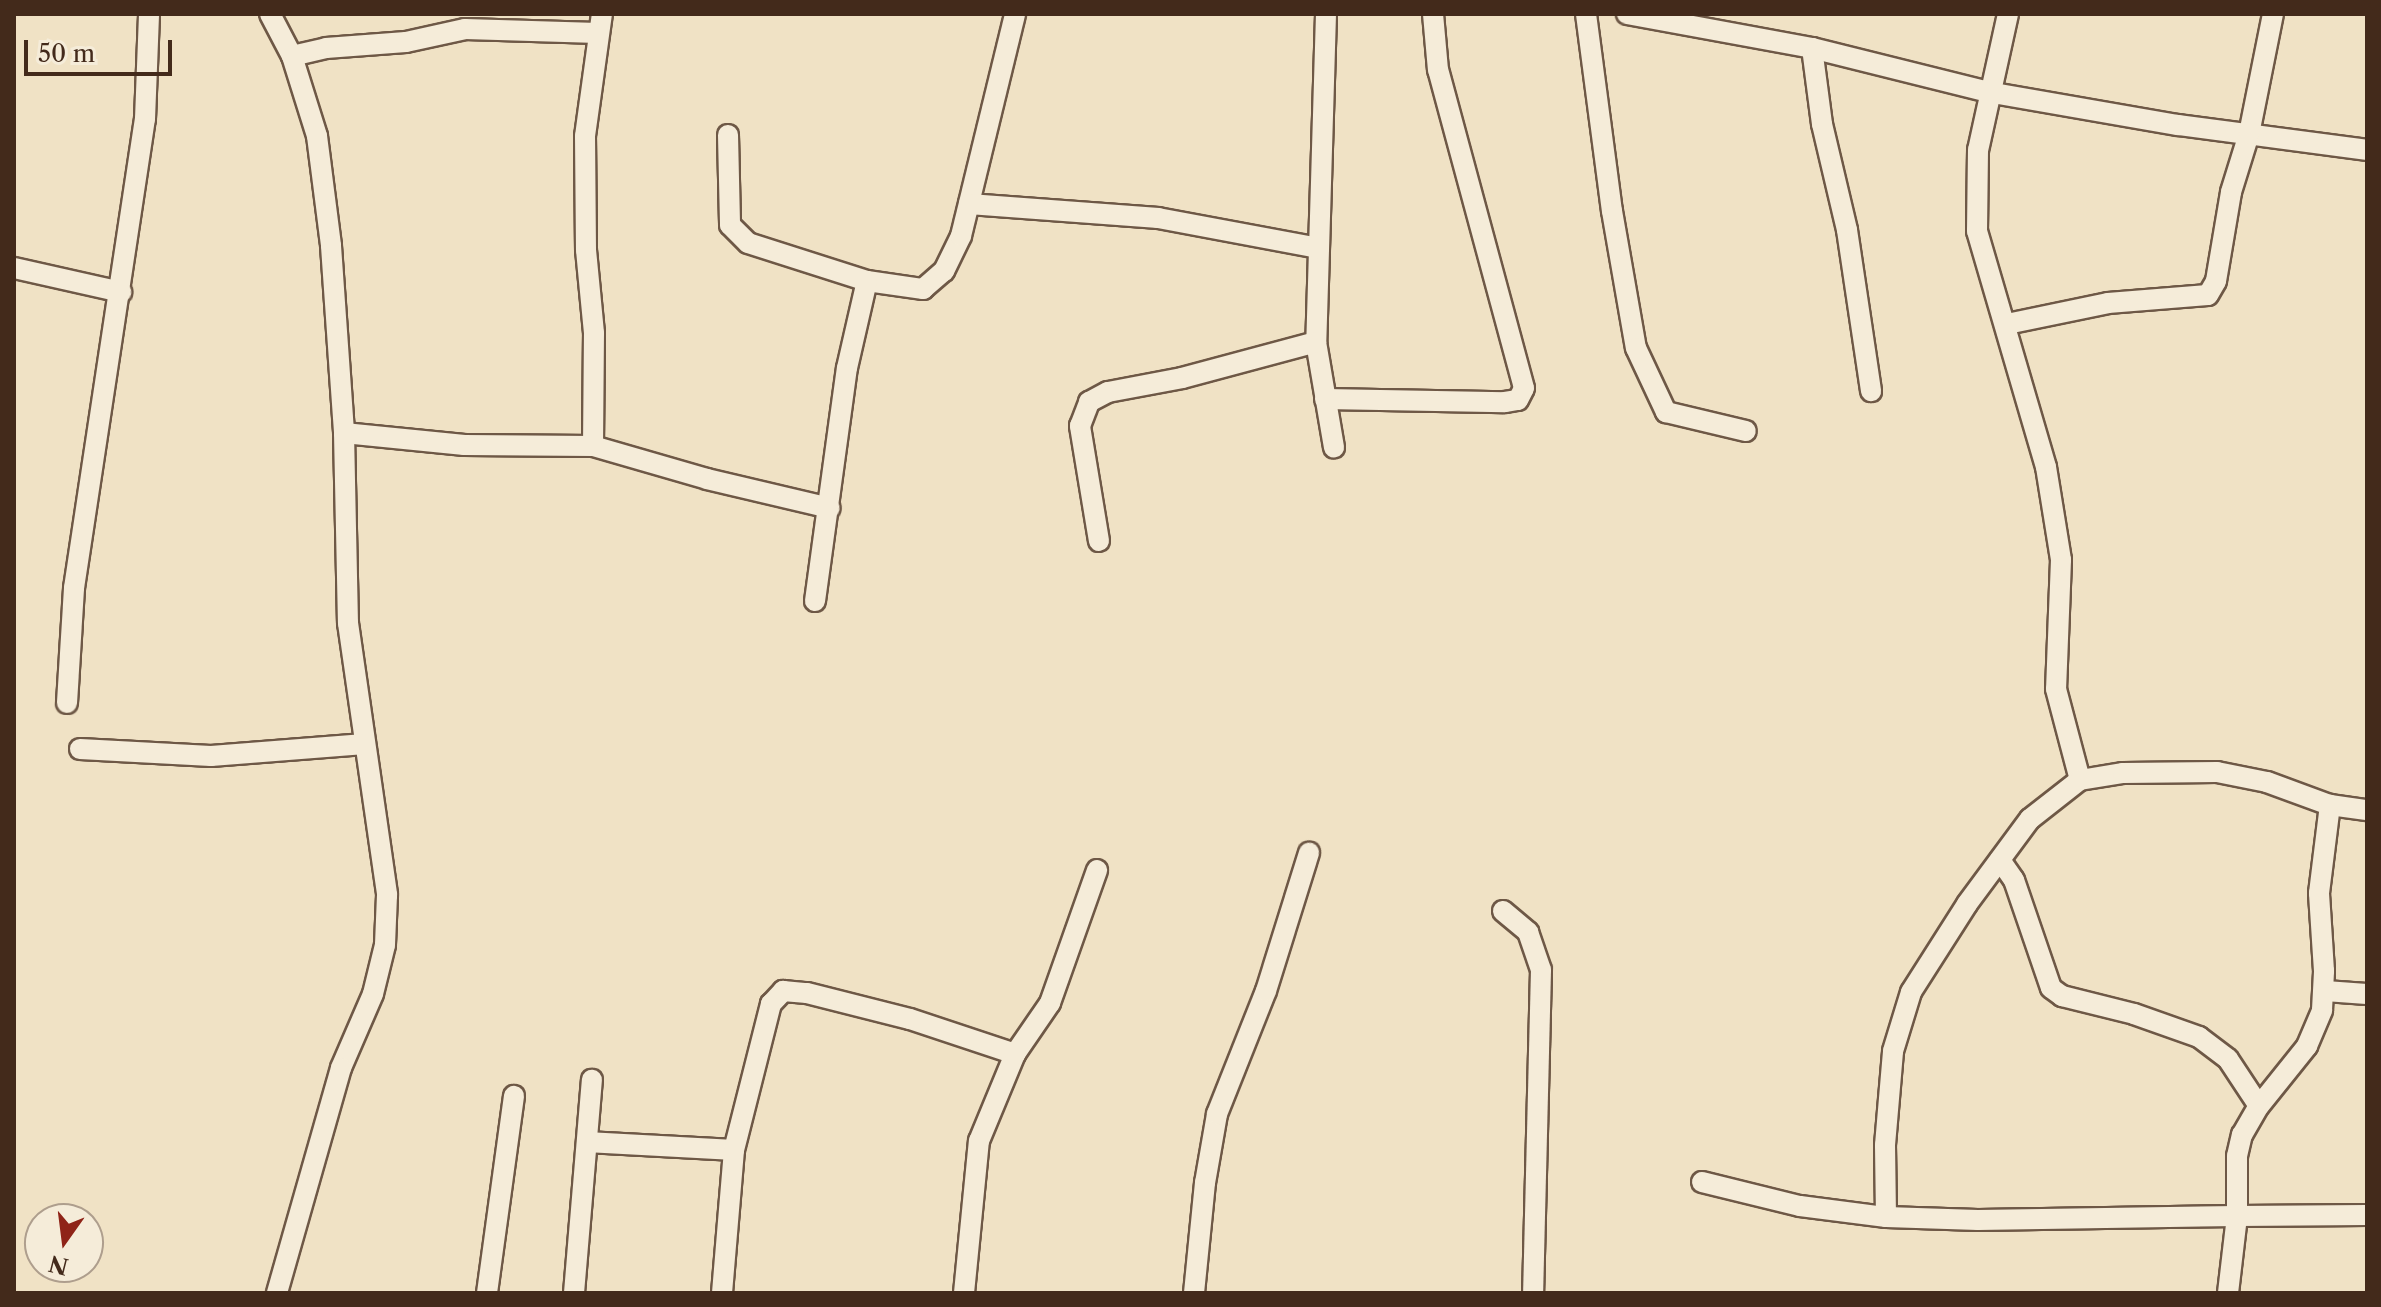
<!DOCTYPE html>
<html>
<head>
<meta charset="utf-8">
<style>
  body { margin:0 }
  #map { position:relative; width:2381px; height:1307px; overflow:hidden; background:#f0e2c5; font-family:"Libre Caslon Text",serif }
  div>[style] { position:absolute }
  .roads { filter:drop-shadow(2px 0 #6e5846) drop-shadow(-2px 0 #6e5846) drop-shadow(0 2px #6e5846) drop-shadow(0 -2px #6e5846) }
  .minor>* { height:20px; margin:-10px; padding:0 10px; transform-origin:10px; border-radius:10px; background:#f5ecd9 }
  span { translate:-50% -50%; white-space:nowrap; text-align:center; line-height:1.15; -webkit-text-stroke:6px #f5ecd9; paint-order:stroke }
  .frame { position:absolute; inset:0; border:16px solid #432a1b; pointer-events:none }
  .north { position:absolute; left:24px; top:1203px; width:80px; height:80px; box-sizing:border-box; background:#f5ecd9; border:2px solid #ae9e8d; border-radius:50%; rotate:194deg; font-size:22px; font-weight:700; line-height:32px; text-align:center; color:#432a1b }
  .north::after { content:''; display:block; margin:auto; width:28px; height:36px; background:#8f2418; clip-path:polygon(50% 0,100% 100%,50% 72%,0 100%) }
  .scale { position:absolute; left:24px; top:40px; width:148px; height:36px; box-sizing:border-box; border:4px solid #432a1b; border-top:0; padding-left:10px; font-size:24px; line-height:28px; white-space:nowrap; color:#432a1b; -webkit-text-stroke:6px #f5ecd9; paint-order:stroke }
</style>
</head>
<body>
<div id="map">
  <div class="roads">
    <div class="minor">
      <div style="left:270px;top:14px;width:47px;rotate:62.4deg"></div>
      <div style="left:292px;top:56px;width:84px;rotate:72.6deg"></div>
      <div style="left:317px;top:136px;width:111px;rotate:82.7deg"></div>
      <div style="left:331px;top:246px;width:187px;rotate:86deg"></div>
      <div style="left:344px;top:433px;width:190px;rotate:88.8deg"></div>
      <div style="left:348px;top:623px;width:275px;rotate:81.8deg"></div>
      <div style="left:387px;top:895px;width:50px;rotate:92.3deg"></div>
      <div style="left:385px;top:945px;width:50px;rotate:103.8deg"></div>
      <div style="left:373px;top:994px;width:81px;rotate:113.4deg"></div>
      <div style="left:341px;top:1068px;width:234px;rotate:105.9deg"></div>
      <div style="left:1326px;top:14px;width:328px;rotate:91.7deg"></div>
      <div style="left:1316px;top:342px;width:107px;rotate:80.3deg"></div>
      <div style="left:1586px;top:14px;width:199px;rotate:82.5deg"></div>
      <div style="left:1612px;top:211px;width:139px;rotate:80.1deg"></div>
      <div style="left:1636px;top:348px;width:71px;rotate:64.9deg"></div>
      <div style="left:1666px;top:412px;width:82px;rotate:13.4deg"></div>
      <div style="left:1627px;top:14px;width:188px;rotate:10.4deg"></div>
      <div style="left:1812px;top:48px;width:181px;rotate:14deg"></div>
      <div style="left:1988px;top:92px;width:193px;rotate:9.9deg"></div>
      <div style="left:2178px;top:125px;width:191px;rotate:7.5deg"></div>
      <div style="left:2008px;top:14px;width:139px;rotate:102.4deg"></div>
      <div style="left:1978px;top:150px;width:81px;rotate:90.7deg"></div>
      <div style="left:1977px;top:231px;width:246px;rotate:73.7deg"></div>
      <div style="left:2046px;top:467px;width:94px;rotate:80.8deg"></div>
      <div style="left:2061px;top:560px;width:129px;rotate:92.2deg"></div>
      <div style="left:2056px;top:689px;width:94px;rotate:75.2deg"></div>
      <div style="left:1812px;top:48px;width:77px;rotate:82.5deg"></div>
      <div style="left:1822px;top:124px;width:109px;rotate:76.7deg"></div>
      <div style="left:1847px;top:230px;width:163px;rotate:81.5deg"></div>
      <div style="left:292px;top:56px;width:35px;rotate:-13deg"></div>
      <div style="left:326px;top:48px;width:80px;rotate:-4.3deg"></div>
      <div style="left:406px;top:42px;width:60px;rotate:-12.4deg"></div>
      <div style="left:465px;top:29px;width:133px;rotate:1.7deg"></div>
      <div style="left:728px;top:135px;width:90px;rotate:88.7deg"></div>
      <div style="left:730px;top:225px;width:25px;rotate:45deg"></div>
      <div style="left:748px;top:243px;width:125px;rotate:17.7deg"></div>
      <div style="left:867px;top:281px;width:57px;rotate:8.1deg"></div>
      <div style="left:923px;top:289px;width:28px;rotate:-41deg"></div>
      <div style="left:944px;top:271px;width:39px;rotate:-64deg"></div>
      <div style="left:961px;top:236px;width:228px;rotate:-76.3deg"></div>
      <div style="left:969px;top:204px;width:190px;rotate:4.2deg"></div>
      <div style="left:1158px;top:218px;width:164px;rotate:10.6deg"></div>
      <div style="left:14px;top:268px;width:110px;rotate:12.6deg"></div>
      <div style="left:2007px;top:324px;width:103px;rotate:-11.7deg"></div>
      <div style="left:2108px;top:303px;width:100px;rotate:-4.6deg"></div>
      <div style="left:2208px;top:295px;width:16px;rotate:-60deg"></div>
      <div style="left:2216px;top:281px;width:90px;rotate:-80.4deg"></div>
      <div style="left:2231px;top:192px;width:61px;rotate:-72.8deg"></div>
      <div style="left:2249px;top:134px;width:122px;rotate:-78.7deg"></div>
      <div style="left:1325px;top:399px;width:180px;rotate:1deg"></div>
      <div style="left:1505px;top:402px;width:13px;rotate:-9deg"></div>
      <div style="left:1518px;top:400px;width:13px;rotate:-63deg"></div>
      <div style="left:1524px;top:388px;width:329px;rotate:-105.1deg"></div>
      <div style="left:1438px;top:70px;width:56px;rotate:-95.1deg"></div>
      <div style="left:344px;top:433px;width:121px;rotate:5.7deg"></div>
      <div style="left:464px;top:445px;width:129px;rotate:0.4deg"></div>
      <div style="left:593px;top:446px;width:119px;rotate:16.1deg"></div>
      <div style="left:707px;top:479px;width:126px;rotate:13.3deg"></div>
      <div style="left:593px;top:446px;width:113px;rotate:-89.5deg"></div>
      <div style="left:594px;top:333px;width:83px;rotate:-95.5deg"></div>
      <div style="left:586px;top:250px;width:114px;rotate:-90.5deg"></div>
      <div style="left:585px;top:136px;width:123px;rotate:-82.1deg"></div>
      <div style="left:1099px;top:541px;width:117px;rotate:-99.4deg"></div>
      <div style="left:1080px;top:426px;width:26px;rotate:-69deg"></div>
      <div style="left:1089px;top:402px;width:21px;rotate:-28deg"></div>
      <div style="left:1108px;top:392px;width:75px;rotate:-10.7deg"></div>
      <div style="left:1182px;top:378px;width:139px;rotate:-15deg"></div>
      <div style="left:815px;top:601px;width:235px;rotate:-82.2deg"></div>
      <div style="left:847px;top:368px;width:89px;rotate:-77.1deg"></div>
      <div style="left:67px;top:703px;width:115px;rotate:-86.5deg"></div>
      <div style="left:74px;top:588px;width:474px;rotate:-81.4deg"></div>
      <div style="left:145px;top:119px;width:105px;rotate:-87.8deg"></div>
      <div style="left:80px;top:749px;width:131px;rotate:3.1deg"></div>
      <div style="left:211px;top:756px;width:154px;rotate:-4.5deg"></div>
      <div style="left:2000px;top:860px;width:24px;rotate:55deg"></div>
      <div style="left:2014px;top:880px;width:114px;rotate:71.1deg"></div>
      <div style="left:2051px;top:988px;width:14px;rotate:36deg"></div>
      <div style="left:2062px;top:996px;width:74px;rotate:14deg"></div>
      <div style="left:2134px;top:1014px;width:69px;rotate:19.5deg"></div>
      <div style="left:2199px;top:1037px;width:36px;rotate:37deg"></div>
      <div style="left:2228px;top:1059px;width:56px;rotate:56.6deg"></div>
      <div style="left:1503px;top:911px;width:33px;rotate:40deg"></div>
      <div style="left:1528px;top:932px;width:40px;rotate:71.1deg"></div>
      <div style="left:1541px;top:970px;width:323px;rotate:91.4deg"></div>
      <div style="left:2325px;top:991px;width:42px;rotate:4.1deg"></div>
      <div style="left:587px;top:1142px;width:147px;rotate:3.1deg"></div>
      <div style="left:1702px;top:1182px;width:101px;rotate:13.8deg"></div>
      <div style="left:1800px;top:1206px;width:87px;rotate:7.3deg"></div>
      <div style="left:1886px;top:1217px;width:92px;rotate:1.9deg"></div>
      <div style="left:1978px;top:1220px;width:259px;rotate:-0.9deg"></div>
      <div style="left:2237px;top:1216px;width:60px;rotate:-90deg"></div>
      <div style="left:2237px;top:1156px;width:22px;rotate:-77deg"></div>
      <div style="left:2242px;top:1135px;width:34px;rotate:-60deg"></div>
      <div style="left:2259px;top:1106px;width:77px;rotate:-51.3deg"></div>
      <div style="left:2307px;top:1046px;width:39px;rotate:-67deg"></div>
      <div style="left:2322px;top:1010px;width:39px;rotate:-87deg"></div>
      <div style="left:2324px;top:971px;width:78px;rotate:-93.7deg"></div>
      <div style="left:2319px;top:893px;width:89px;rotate:-82.9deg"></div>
      <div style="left:1886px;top:1217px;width:72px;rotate:-90.8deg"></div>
      <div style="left:1885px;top:1145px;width:94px;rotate:-85.1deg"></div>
      <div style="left:1893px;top:1051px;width:62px;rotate:-73deg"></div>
      <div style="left:1911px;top:992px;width:104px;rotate:-57.5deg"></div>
      <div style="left:1967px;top:904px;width:106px;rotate:-53.5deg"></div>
      <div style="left:2030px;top:819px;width:63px;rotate:-38deg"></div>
      <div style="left:2080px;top:780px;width:44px;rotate:-9.2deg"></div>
      <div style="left:2123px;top:773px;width:94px;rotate:-0.6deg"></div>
      <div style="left:2217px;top:772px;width:51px;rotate:11.3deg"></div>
      <div style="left:2267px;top:782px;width:67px;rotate:20.1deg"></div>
      <div style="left:2330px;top:805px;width:37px;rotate:8deg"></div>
      <div style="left:487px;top:1293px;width:199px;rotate:-82.2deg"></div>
      <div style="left:574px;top:1293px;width:214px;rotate:-85.2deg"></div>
      <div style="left:722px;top:1293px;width:144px;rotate:-85.2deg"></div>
      <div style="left:734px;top:1150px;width:151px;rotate:-75.8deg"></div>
      <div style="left:771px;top:1004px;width:18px;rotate:-47deg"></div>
      <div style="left:783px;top:991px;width:24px;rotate:5deg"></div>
      <div style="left:807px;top:993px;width:106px;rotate:14.2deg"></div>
      <div style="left:910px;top:1019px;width:111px;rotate:18.4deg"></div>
      <div style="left:964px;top:1293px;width:153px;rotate:-84.4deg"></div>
      <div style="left:979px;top:1141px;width:94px;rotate:-67.5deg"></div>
      <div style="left:1015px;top:1054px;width:62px;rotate:-55.5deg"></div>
      <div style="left:1050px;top:1003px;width:141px;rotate:-70.5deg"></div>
      <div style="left:1194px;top:1293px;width:111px;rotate:-84.3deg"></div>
      <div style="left:1205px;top:1183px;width:70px;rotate:-80.1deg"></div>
      <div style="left:1217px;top:1114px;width:132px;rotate:-68.3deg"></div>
      <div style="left:1266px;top:991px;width:145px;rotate:-72.7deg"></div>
      <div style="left:2228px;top:1293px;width:78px;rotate:-83.3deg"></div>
      <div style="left:2237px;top:1216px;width:130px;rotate:-0.4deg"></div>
    </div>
  </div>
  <div class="frame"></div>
  <div class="north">N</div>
  <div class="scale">50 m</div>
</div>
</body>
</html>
